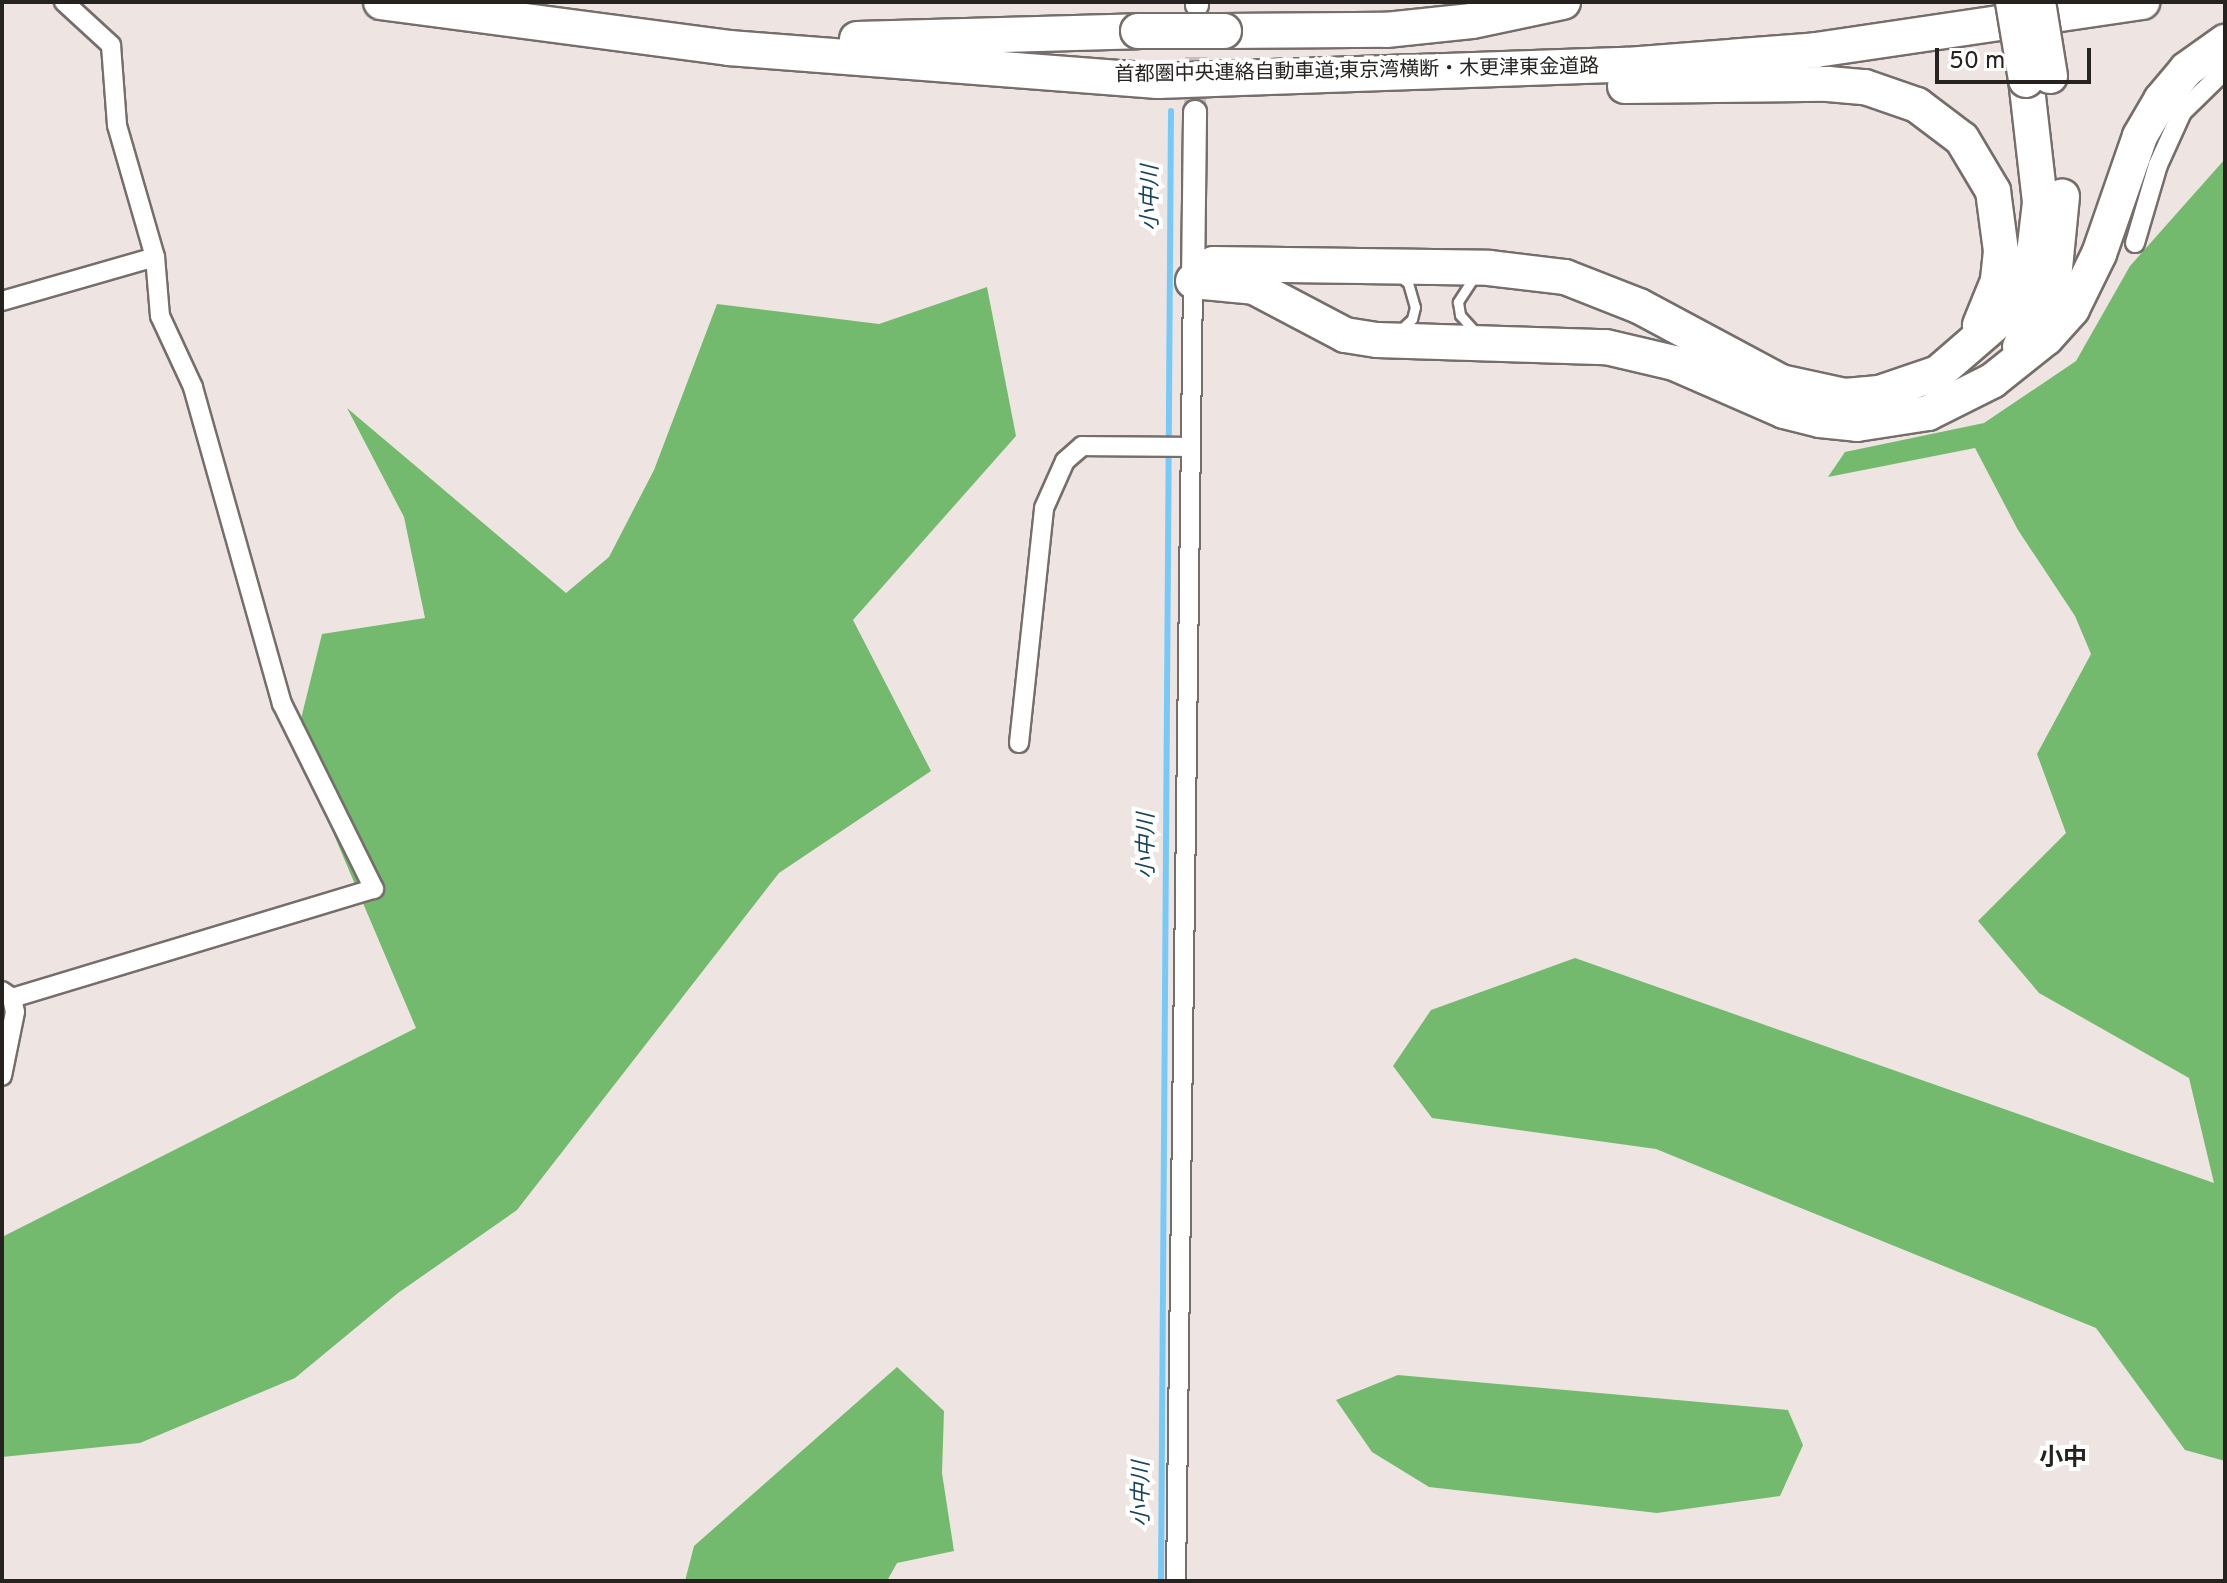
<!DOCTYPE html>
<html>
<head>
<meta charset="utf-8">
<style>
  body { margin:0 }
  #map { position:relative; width:2227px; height:1583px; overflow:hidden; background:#eee5e2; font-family:Overpass,"Noto Sans JP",sans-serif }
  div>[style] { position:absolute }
  .forest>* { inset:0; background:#74ba6e }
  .stream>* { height:6px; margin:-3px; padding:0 3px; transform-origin:3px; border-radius:3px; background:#77caf7 }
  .tertiary-tunnel>* { height:22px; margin-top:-11px; transform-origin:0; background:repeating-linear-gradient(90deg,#c6bebb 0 22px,transparent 0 33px) }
  .roads { filter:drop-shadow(2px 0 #756e6a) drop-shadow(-2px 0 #756e6a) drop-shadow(0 2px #756e6a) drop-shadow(0 -2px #756e6a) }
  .service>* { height:9px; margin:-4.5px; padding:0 4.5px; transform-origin:4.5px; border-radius:4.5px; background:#fff }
  .minor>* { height:18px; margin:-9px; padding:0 9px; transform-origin:9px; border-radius:9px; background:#fff }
  .tertiary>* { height:22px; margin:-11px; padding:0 11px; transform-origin:11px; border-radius:11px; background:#fff }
  .motorway>* { height:34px; margin:-17px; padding:0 17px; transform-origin:17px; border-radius:17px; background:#fff }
  .bridges { filter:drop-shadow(2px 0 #756e6a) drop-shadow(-2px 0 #756e6a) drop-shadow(0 2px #756e6a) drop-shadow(0 -2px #756e6a) }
  .motorway-bridge>* { height:34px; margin:-17px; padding:0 17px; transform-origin:17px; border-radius:17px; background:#fff }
  span { translate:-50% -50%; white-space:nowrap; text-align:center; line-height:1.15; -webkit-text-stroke:8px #fff; paint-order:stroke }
  .street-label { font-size:20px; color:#252220 }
  .water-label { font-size:22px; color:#17455d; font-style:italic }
  .quarter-label { font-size:24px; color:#252220; font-weight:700 }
  .frame { position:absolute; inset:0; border:4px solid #252220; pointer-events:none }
  .scale { position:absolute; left:1935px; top:48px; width:156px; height:36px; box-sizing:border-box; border:4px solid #252220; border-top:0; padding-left:10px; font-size:24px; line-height:28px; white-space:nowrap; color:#252220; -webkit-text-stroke:6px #fff; paint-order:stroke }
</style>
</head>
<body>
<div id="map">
  <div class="forest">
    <div style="clip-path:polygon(2225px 159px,2225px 1461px,2185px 1450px,2096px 1328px,1656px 1149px,1432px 1118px,1393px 1066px,1431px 1010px,1575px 958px,2214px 1183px,2189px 1078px,2039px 993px,1978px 921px,2066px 833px,2037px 754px,2091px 654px,2075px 616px,2018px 530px,1975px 448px,1828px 477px,1845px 452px,1984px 423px,2076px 361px,2130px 266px)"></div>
    <div style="clip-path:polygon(987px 287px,1016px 436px,853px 620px,931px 771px,779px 873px,517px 1210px,398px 1293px,295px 1378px,140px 1443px,2px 1457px,2px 1237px,416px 1028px,295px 743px,322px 634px,425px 618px,404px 517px,347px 408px,566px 593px,609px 557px,654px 470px,717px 304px,879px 324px)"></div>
    <div style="clip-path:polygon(897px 1367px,944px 1411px,942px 1473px,954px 1551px,897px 1563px,887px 1581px,685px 1581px,694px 1546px)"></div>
    <div style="clip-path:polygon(1398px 1375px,1788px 1410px,1803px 1445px,1780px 1496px,1657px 1513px,1429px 1487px,1372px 1452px,1336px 1400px)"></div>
  </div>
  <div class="stream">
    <div style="left:1161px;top:1581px;width:1470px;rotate:-89.61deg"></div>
  </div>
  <div class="tertiary-tunnel">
    <div style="left:1195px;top:112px;width:91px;rotate:-88.7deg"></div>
  </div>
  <div class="roads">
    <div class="service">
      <div style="left:1399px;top:276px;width:11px;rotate:38deg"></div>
      <div style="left:1408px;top:283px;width:25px;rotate:74deg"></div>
      <div style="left:1415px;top:307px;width:12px;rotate:104deg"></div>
      <div style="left:1412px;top:319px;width:16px;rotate:137deg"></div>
      <div style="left:1474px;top:277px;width:30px;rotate:123deg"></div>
      <div style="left:1458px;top:302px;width:13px;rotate:81deg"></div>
      <div style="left:1460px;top:315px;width:24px;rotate:48deg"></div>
    </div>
    <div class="minor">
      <div style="left:2135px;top:243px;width:81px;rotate:-73.6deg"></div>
      <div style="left:2158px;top:165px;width:58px;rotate:-65.6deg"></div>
      <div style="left:2182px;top:112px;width:60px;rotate:-44.3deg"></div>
      <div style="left:2px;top:301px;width:159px;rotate:-16deg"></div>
      <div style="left:1019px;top:743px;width:236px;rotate:-83.9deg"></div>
      <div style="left:1044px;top:508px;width:51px;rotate:-65.9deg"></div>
      <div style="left:1065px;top:461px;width:23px;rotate:-41deg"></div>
      <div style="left:1082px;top:446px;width:109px;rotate:0.5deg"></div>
      <div style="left:2px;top:991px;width:12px;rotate:35deg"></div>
      <div style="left:12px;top:998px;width:14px;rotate:78deg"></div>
      <div style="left:15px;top:1012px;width:65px;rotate:101.5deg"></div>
      <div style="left:12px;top:998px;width:378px;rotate:-16.8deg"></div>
      <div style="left:374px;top:889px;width:207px;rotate:-116.4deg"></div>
      <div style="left:282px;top:704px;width:329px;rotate:-105.7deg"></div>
      <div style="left:193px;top:387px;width:78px;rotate:-114.9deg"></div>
      <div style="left:160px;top:316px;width:59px;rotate:-94.8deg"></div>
      <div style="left:155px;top:257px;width:137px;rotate:-106.1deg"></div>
      <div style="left:117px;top:125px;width:80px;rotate:-94.3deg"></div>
      <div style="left:111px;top:45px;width:64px;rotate:-137.5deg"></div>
      <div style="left:1176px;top:1581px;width:1300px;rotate:-89.25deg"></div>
    </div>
    <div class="tertiary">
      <div style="left:1197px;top:2px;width:3px;rotate:90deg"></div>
      <div style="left:1193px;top:281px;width:169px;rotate:-89.3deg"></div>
    </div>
    <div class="motorway">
      <div style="left:381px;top:2px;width:351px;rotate:7.5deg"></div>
      <div style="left:729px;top:48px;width:430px;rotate:4.4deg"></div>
      <div style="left:1158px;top:81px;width:469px;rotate:-2deg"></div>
      <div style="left:1627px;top:65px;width:190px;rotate:-4.5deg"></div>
      <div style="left:1816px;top:50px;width:330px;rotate:-8.4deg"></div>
      <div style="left:1224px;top:31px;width:162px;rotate:-0.4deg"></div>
      <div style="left:1386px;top:30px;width:86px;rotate:-6deg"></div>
      <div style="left:1472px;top:21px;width:93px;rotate:-11.8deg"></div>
      <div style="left:857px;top:39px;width:281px;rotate:-1.6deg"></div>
      <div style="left:1625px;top:86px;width:203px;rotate:-0.6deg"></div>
      <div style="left:1828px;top:84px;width:37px;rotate:5deg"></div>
      <div style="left:1865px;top:87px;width:55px;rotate:19.1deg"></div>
      <div style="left:1917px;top:105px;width:56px;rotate:37.1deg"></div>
      <div style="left:1962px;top:139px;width:61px;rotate:59.2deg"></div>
      <div style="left:1993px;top:191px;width:61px;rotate:82.4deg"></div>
      <div style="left:2001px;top:251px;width:30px;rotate:96deg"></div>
      <div style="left:1998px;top:281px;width:48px;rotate:112.2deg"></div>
      <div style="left:1213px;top:264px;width:276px;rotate:0.8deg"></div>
      <div style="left:1489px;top:268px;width:77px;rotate:6.8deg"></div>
      <div style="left:1565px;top:277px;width:79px;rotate:21.4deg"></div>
      <div style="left:1639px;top:306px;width:161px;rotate:28.2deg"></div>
      <div style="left:1781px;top:382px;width:66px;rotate:12.3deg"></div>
      <div style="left:1845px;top:396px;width:34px;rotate:-5deg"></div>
      <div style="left:1879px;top:393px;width:62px;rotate:-18.7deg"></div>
      <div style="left:1938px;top:373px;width:90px;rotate:-40.9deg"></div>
      <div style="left:2006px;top:314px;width:29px;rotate:-56deg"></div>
      <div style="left:2022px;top:290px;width:30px;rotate:-69deg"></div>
      <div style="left:2033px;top:262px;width:60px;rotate:-83.3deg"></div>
      <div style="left:2040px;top:202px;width:123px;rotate:-96.5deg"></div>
      <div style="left:1193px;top:281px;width:61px;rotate:5.6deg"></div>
      <div style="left:1254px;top:287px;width:103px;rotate:27.8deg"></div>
      <div style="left:1345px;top:335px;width:32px;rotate:9deg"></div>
      <div style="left:1377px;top:340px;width:229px;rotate:1.8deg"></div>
      <div style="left:1606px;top:347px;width:70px;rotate:13.2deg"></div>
      <div style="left:1674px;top:363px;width:120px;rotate:23.6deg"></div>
      <div style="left:1784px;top:411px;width:37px;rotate:14deg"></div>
      <div style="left:1820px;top:420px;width:37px;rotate:6deg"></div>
      <div style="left:1857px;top:424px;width:72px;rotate:-8.8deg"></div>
      <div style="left:1928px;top:413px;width:72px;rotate:-26.6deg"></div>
      <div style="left:1992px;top:381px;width:69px;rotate:-38.5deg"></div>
      <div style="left:2046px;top:338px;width:39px;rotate:-48deg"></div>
      <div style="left:2072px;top:309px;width:61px;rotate:-63.9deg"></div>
      <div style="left:2099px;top:254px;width:125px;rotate:-70.8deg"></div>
      <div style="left:2140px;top:136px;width:42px;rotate:-59.7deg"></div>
      <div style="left:2161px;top:100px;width:40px;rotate:-50deg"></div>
      <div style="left:2187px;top:69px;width:47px;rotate:-35.4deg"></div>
      <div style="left:2020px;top:347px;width:77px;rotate:-63.8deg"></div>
      <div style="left:2054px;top:278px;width:82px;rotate:-84.4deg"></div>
    </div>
  </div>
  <div class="bridges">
    <div class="motorway-bridge">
      <div style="left:2013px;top:2px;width:79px;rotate:80.5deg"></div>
      <div style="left:2038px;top:2px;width:75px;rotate:80.8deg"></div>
      <div style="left:1138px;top:31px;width:86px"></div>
    </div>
  </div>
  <div class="street-label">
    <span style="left:1357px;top:72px;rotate:-1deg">首都圏中央連絡自動車道;東京湾横断・木更津東金道路</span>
  </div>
  <div class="water-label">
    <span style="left:1152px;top:198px;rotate:-90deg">小中川</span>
    <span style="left:1148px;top:846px;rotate:-90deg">小中川</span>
    <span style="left:1143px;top:1494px;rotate:-90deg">小中川</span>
  </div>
  <div class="quarter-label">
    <span style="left:2063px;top:1460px">小中</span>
  </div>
  <div class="frame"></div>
  <div class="scale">50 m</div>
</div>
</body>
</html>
